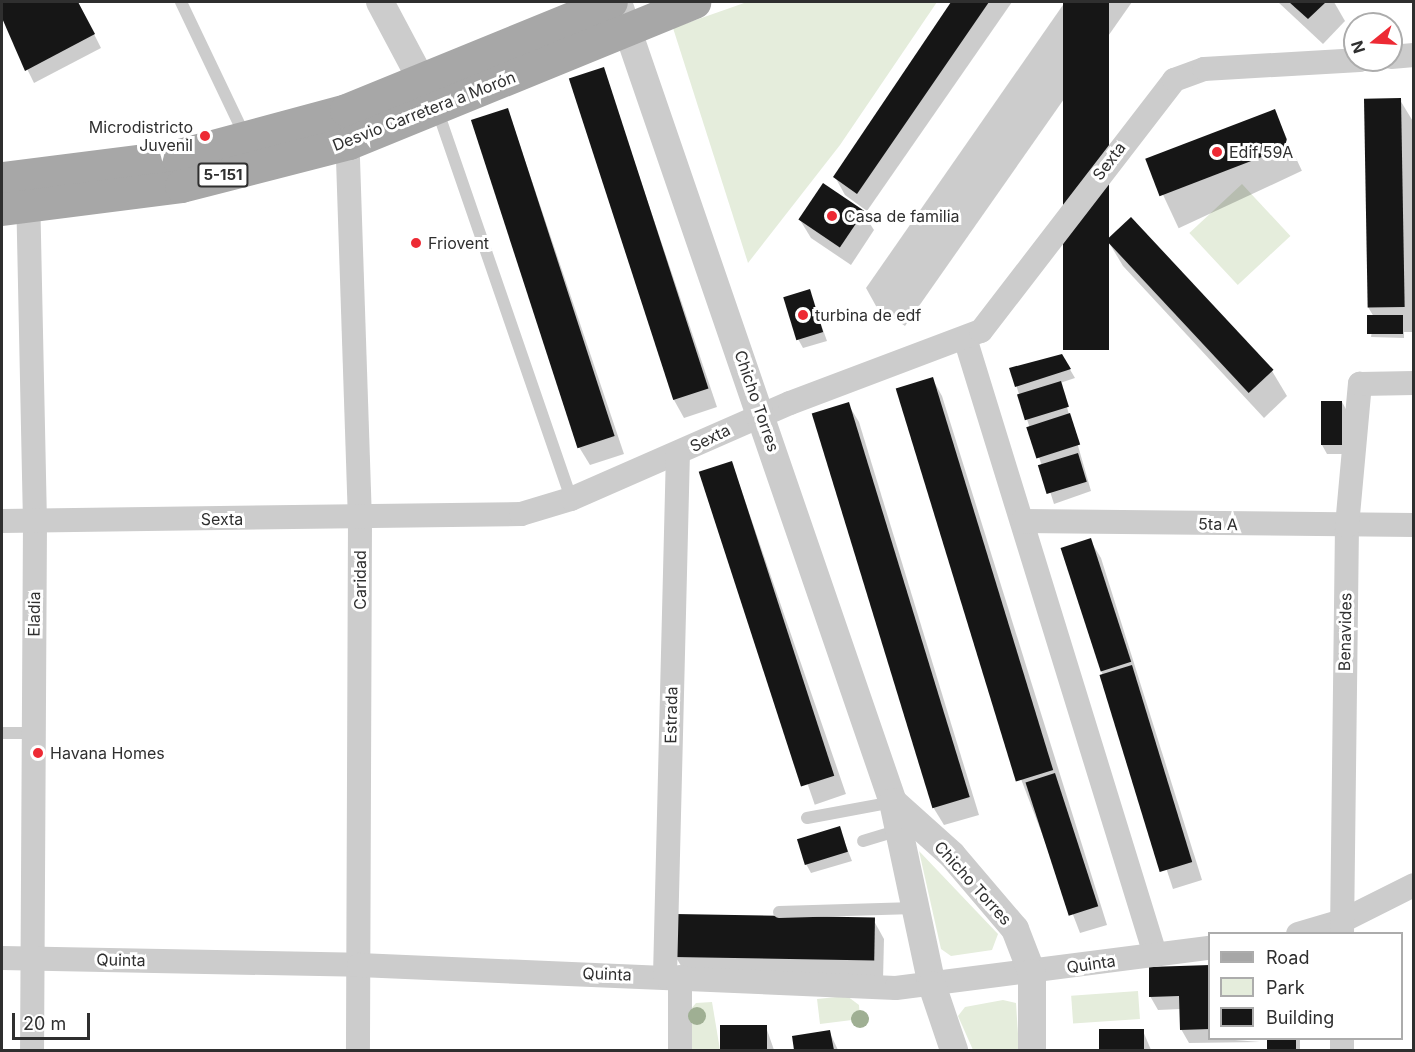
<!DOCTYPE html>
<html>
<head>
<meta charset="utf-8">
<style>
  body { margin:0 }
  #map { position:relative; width:1415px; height:1052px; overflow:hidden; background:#fff; font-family:Inter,sans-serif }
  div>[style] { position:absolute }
  .green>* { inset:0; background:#e5eddc; transform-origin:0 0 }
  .shadow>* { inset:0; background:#0003; transform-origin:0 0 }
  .building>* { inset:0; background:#161616; transform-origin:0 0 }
  .service>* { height:12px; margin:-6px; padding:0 6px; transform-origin:6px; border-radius:6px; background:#ccc }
  .minor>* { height:24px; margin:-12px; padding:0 12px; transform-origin:12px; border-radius:12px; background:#ccc }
  .tertiary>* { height:28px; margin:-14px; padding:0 14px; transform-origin:14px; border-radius:14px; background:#ccc }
  .primary>* { height:33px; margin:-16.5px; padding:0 16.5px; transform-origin:16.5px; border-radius:16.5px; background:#a7a7a7 }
  .trees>* { width:18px; height:18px; margin:-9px; border-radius:50%; background:#9faf93 }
  .dots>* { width:16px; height:16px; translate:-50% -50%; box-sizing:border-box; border:3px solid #fff; border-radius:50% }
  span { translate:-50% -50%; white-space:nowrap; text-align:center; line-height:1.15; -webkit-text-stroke:6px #fff; paint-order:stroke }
  .shield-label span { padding:2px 4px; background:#fff; border:2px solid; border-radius:4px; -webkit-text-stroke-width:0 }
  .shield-label { font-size:15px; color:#2f2f2f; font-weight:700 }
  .street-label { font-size:16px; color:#2f2f2f }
  .poi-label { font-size:16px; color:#2f2f2f }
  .right { translate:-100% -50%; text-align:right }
  .left { translate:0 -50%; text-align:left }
  .frame { position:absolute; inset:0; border:3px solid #2f2f2f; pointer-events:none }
  .legend { position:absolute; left:1208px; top:932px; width:195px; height:108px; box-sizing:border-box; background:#fff; border:2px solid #acacac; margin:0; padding:8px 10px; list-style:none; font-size:18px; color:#2f2f2f }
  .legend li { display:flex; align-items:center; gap:12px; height:30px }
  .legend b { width:30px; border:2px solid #acacac }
  .north { position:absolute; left:1343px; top:12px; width:60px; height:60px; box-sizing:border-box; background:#fff; border:2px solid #acacac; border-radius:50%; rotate:252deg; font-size:16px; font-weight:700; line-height:24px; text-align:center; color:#2f2f2f }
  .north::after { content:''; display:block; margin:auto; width:21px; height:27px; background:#ed2a34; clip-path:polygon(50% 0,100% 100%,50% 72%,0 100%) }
  .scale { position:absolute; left:12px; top:1013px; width:78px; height:27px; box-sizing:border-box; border:3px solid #2f2f2f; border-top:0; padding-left:8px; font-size:18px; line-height:21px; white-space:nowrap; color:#2f2f2f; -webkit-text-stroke:4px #fff; paint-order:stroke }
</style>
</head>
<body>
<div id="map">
  <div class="green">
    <div style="clip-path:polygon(747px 2px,937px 2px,840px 145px,748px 263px,673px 28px)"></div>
    <div style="left:1242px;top:184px;width:71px;height:72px;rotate:47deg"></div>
    <div style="clip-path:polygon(919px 851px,998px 934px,992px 950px,951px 956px,941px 949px)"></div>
    <div style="left:1138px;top:991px;width:28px;height:67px;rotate:86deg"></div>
    <div style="clip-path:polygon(847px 996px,859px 1005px,860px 1019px,820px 1024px,817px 999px)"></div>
    <div style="clip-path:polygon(1003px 1000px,1016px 1003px,1019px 1050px,973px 1050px,958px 1016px,965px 1007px)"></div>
    <div style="clip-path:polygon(712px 1002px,720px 1050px,690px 1050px,690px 1010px,696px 1003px)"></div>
  </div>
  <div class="shadow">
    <div style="clip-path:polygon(2px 2px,78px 2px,101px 48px,34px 83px,2px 18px)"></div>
    <div style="clip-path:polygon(956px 2px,1012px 2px,867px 211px,845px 195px,835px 177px)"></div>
    <div style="clip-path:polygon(1065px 2px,1132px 2px,905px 326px,876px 306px,866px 288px)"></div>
    <div style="clip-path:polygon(1278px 2px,1334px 2px,1345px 21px,1323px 44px)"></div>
    <div style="clip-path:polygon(603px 69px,717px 407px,684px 418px,674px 400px)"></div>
    <div style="clip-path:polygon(1400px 100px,1414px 123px,1414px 332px,1404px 332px,1404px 338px,1371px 337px,1374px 317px,1368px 307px)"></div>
    <div style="clip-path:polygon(508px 110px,624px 454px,590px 465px,579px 447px)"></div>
    <div style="left:1274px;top:111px;width:66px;height:136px;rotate:65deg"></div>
    <div style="clip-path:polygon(824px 186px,863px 213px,874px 230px,851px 265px,811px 238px,800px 220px)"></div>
    <div style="clip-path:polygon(1108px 241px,1272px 371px,1287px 396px,1264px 418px,1123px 266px)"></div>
    <div style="clip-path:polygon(809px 291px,827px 341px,803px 348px,798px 339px)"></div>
    <div style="clip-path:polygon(1062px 356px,1075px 378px,1060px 383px,1091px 491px,1054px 504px,1011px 369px)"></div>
    <div style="clip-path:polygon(932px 378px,942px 396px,1107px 925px,1080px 933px,1021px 779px)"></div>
    <div style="clip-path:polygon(1342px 402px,1347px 411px,1347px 454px,1327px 454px,1322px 445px)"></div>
    <div style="clip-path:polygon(848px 404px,859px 422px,979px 815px,944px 825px,933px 807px)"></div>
    <div style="left:732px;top:463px;width:350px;height:33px;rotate:71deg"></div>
    <div style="clip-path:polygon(1090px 540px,1101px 558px,1202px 880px,1173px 889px,1101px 670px)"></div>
    <div style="clip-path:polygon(839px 828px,852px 861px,811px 873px,806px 864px)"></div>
    <div style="clip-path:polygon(874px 921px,884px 939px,883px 980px,686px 974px,675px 956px)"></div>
    <div style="clip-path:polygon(1210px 966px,1210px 1038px,1260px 1042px,1189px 1043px,1181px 1029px,1181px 1009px,1158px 1010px,1150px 996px)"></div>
    <div style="clip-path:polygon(722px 1027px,766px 1027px,774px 1050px,722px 1050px)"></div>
    <div style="clip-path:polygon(829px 1031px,838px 1050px,796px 1050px,794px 1037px)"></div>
    <div style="clip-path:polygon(1101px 1031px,1143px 1031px,1151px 1050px,1101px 1050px)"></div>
    <div style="left:1268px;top:1038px;width:32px;height:12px"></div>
  </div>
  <div class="building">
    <div style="clip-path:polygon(2px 2px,78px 2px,95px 34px,25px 71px,2px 18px)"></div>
    <div style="clip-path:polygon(951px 2px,989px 2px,857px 194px,833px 177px)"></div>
    <div style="left:1063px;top:2px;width:46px;height:348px"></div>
    <div style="clip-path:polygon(1289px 2px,1326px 2px,1308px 19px)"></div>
    <div style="left:604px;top:67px;width:338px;height:37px;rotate:72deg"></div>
    <div style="left:1401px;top:98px;width:209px;height:37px;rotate:89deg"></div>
    <div style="left:508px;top:108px;width:345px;height:39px;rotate:72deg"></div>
    <div style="left:1275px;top:109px;width:40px;height:139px;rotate:69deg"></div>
    <div style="left:823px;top:183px;width:50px;height:44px;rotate:34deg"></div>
    <div style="left:1131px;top:217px;width:209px;height:34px;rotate:47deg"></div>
    <div style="left:810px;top:289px;width:45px;height:28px;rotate:73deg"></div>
    <div style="left:1367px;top:315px;width:36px;height:19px"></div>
    <div style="clip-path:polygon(1062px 354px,1071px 369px,1015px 387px,1009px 368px)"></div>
    <div style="left:933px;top:377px;width:411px;height:39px;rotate:73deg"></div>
    <div style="left:1061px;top:381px;width:27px;height:46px;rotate:73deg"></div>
    <div style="left:1321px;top:401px;width:21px;height:44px"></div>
    <div style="left:849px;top:402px;width:413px;height:39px;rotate:73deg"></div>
    <div style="left:1070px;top:413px;width:33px;height:46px;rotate:72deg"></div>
    <div style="left:1078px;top:453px;width:30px;height:42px;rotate:73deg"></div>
    <div style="left:732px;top:461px;width:331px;height:35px;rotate:72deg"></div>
    <div style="left:1091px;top:538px;width:130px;height:32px;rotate:72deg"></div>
    <div style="left:1132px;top:665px;width:206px;height:34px;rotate:73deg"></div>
    <div style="left:1055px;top:773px;width:140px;height:31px;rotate:72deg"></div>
    <div style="left:840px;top:826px;width:27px;height:45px;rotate:73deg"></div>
    <div style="left:675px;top:914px;width:200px;height:43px;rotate:1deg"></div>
    <div style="clip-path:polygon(1210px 965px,1210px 1029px,1180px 1030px,1179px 996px,1149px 997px,1149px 967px)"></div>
    <div style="left:767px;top:1025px;width:25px;height:47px;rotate:90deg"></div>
    <div style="left:1099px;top:1029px;width:45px;height:21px"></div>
    <div style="clip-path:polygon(830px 1030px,834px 1050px,794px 1050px,792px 1036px)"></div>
    <div style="left:1267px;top:1038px;width:29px;height:12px"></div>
  </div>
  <div class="service">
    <div style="left:181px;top:2px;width:148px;rotate:64.5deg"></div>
    <div style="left:437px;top:109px;width:412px;rotate:71deg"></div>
    <div style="left:2px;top:733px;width:30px"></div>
    <div style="left:807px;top:818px;width:87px;rotate:-10.5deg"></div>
    <div style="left:863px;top:841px;width:38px;rotate:-17deg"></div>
    <div style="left:779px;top:912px;width:136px;rotate:-1.7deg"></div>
  </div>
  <div class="minor">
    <div style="left:1391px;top:57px;width:23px;rotate:-5deg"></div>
    <div style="left:347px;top:129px;width:389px;rotate:88.1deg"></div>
    <div style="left:360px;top:518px;width:532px;rotate:90.22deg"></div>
    <div style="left:28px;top:189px;width:332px;rotate:88.8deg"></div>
    <div style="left:35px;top:521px;width:529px;rotate:90.32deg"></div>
    <div style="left:965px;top:338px;width:645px;rotate:72.86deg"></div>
    <div style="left:2px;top:521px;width:519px;rotate:-0.77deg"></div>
    <div style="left:521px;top:514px;width:52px;rotate:-16.7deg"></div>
    <div style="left:571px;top:499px;width:239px;rotate:-23.7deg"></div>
    <div style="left:790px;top:403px;width:204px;rotate:-20.7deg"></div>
    <div style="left:981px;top:331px;width:317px;rotate:-52.4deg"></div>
    <div style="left:1174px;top:80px;width:32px;rotate:-20deg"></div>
    <div style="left:1204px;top:69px;width:156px;rotate:-3.3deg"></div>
    <div style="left:1022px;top:521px;width:392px;rotate:0.6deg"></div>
    <div style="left:1298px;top:934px;width:46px;rotate:-16.5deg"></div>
    <div style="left:1342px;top:921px;width:80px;rotate:-26.6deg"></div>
    <div style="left:1342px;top:934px;width:408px;rotate:-89.3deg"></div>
    <div style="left:1347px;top:526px;width:143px;rotate:-84.8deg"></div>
    <div style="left:1360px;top:384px;width:54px;rotate:-1.1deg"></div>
    <div style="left:2px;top:958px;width:357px;rotate:1.1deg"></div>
    <div style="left:359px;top:965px;width:537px;rotate:2.45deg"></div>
    <div style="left:896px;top:988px;width:317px;rotate:-7.3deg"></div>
    <div style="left:665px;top:976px;width:523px;rotate:-88.58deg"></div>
    <div style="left:680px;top:1050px;width:73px;rotate:-90deg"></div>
    <div style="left:1342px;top:1050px;width:12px;rotate:-90deg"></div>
  </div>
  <div class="tertiary">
    <div style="left:380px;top:2px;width:109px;rotate:62deg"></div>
    <div style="left:620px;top:8px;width:840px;rotate:71.03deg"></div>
    <div style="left:893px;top:802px;width:187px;rotate:78deg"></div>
    <div style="left:932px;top:985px;width:69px;rotate:71.3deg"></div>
    <div style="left:893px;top:802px;width:79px;rotate:41.9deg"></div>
    <div style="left:952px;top:855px;width:97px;rotate:49.6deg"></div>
    <div style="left:1015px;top:929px;width:47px;rotate:68.9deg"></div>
    <div style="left:1032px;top:973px;width:77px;rotate:90deg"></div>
  </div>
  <div class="primary">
    <div style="left:2px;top:178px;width:175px;rotate:-7.2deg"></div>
    <div style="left:176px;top:156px;width:176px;rotate:-15.1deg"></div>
    <div style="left:346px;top:110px;width:286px;rotate:-22.2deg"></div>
    <div style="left:2px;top:209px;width:180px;rotate:-7.3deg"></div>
    <div style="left:181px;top:186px;width:173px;rotate:-14.4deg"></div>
    <div style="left:349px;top:143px;width:373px;rotate:-22.2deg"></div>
  </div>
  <div class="trees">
    <div style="left:697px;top:1016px"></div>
    <div style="left:860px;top:1019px"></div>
  </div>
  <div class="dots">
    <div style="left:205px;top:136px;background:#ed2a34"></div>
    <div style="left:1217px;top:152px;background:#ed2a34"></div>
    <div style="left:832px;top:216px;background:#ed2a34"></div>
    <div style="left:416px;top:243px;background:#ed2a34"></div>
    <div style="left:803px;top:315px;background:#ed2a34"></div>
    <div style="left:38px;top:753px;background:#ed2a34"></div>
  </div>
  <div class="shield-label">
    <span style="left:223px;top:175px">5-151</span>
  </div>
  <div class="street-label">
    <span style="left:424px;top:111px;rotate:-21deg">Desvio Carretera a Morón</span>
    <span style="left:1109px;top:161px;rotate:-53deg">Sexta</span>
    <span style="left:757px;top:401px;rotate:71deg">Chicho Torres</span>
    <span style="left:710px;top:438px;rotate:-26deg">Sexta</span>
    <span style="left:222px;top:519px">Sexta</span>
    <span style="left:1218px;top:524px;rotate:1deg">5ta A</span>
    <span style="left:360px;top:580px;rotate:-90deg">Caridad</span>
    <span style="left:34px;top:614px;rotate:-89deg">Eladia</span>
    <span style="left:1345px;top:632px;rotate:-89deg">Benavides</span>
    <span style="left:671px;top:715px;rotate:-89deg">Estrada</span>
    <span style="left:973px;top:883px;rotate:48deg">Chicho Torres</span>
    <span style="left:121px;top:960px;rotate:1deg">Quinta</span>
    <span style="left:1091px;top:964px;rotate:-8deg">Quinta</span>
    <span style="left:607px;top:974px;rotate:2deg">Quinta</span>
  </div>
  <div class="poi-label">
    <span class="right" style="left:193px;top:136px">Microdistricto<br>Juvenil</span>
    <span class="left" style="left:1229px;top:152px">Edif 59A</span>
    <span class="left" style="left:844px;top:216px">Casa de familia</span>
    <span class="left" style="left:428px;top:243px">Friovent</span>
    <span class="left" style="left:815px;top:315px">turbina de edf</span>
    <span class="left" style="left:50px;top:753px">Havana Homes</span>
  </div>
  <div class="frame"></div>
  <ul class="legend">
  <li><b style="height:8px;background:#a7a7a7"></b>Road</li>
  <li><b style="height:16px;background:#e5eddc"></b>Park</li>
  <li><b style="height:16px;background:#161616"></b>Building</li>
  </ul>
  <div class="north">N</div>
  <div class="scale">20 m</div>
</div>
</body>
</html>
